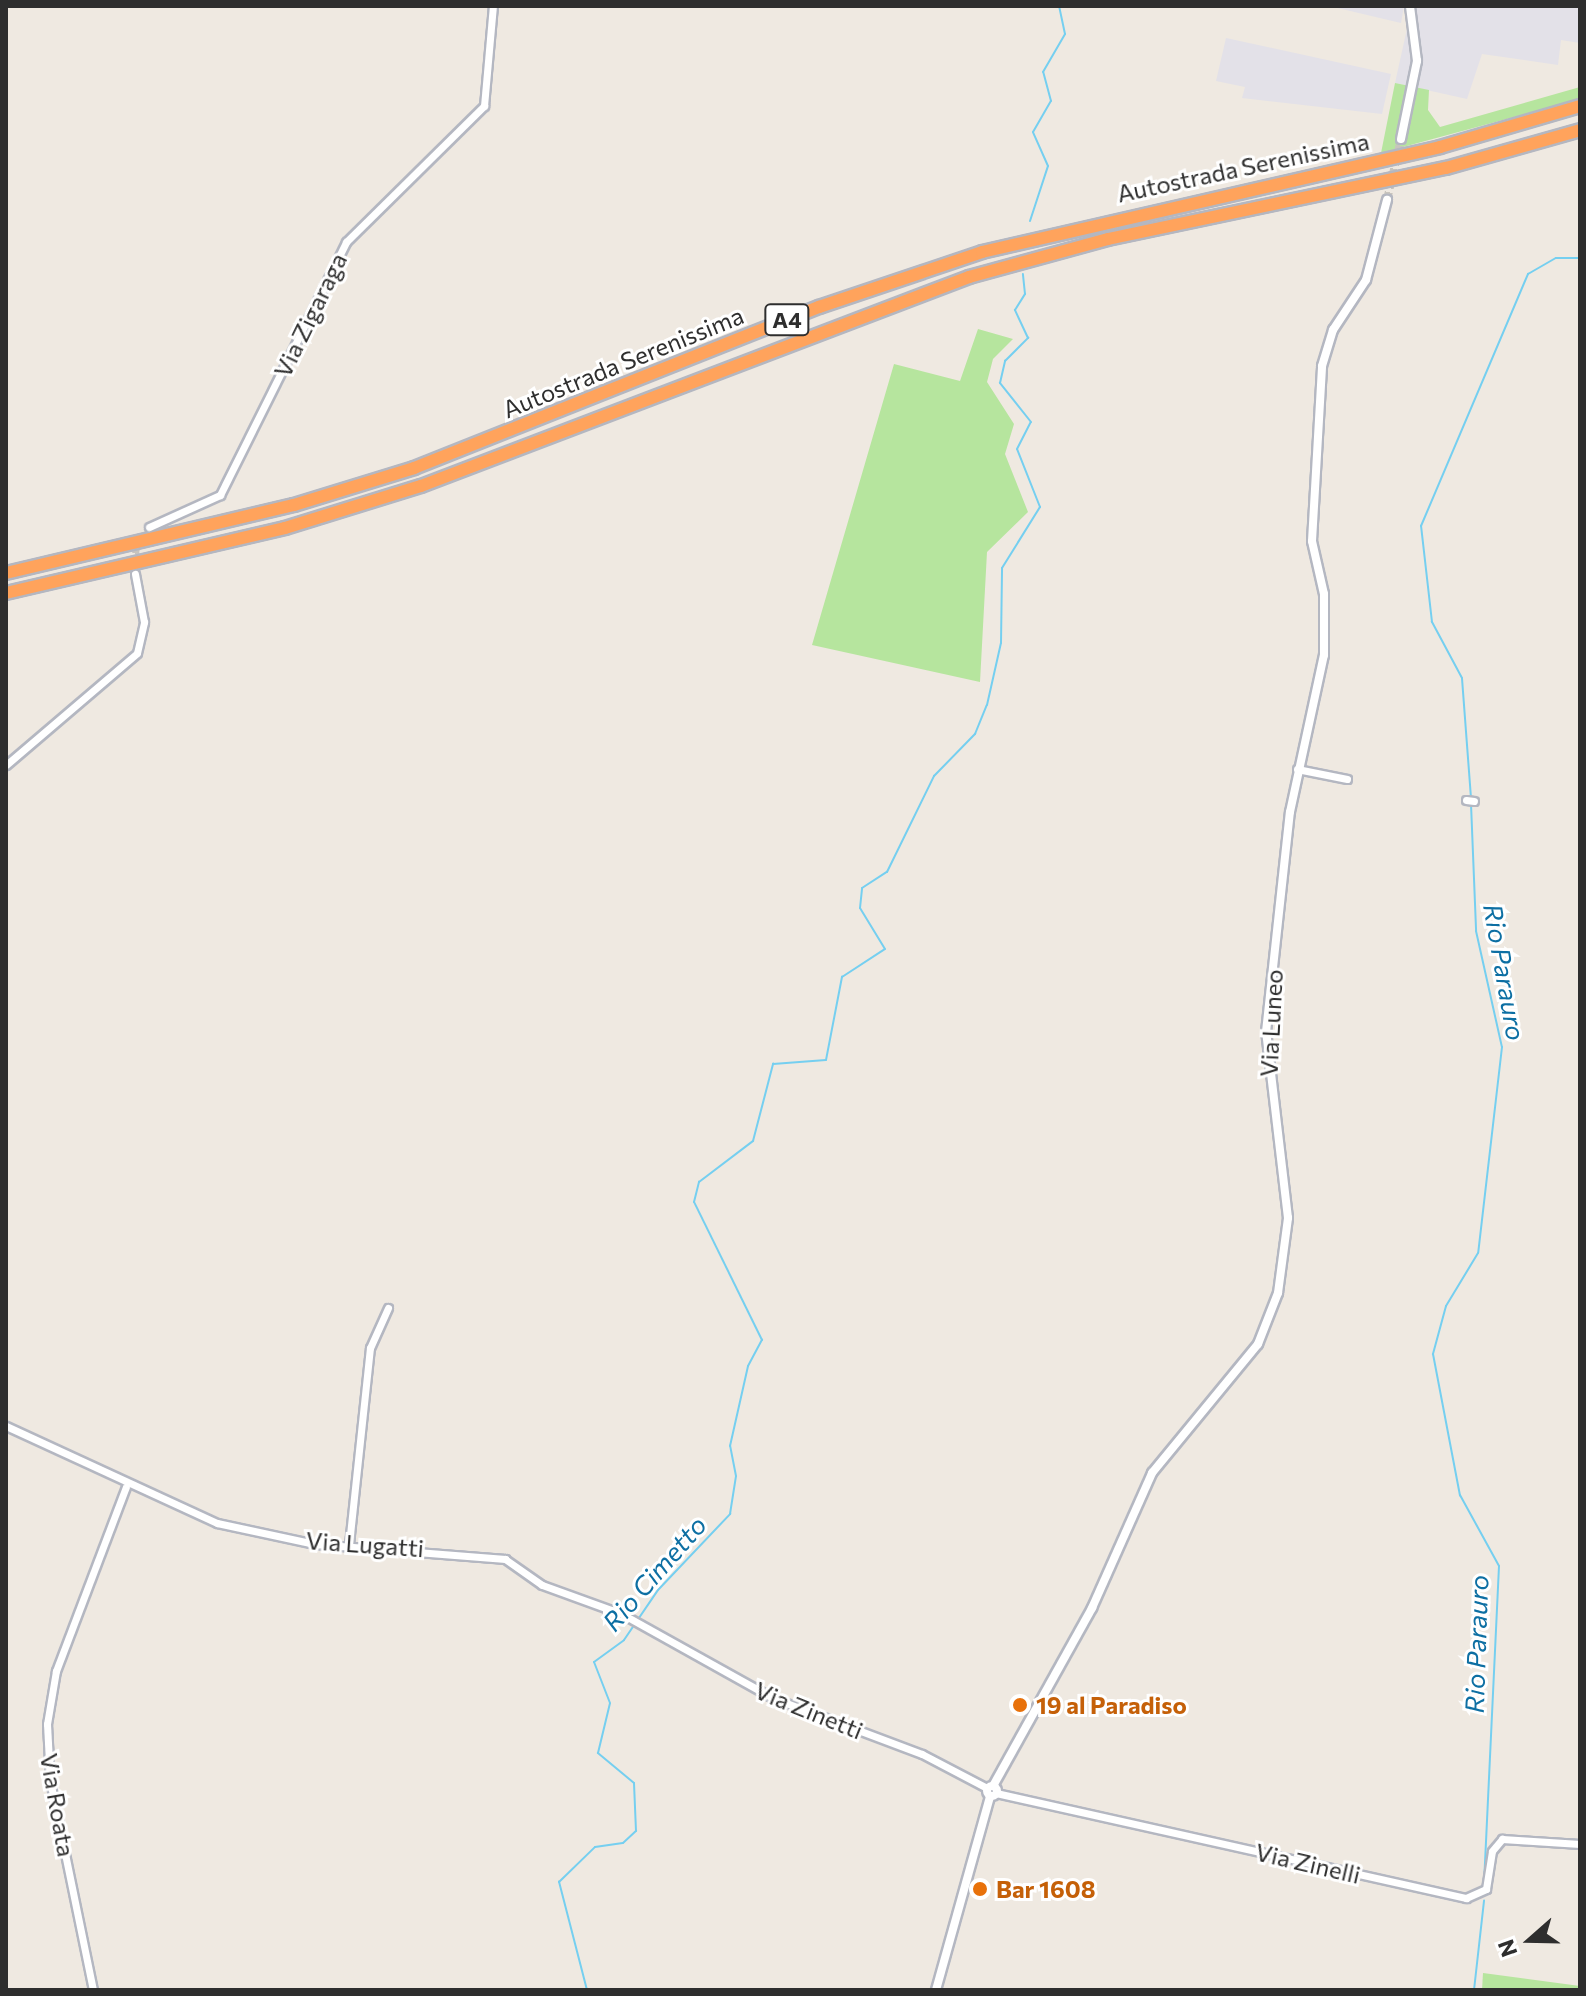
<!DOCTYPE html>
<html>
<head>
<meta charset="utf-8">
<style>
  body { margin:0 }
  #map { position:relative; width:1586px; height:1996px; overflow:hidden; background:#efe9e1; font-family:Commissioner,sans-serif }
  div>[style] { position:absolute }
  .industrial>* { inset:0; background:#e3e1e8 }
  .green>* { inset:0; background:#b6e59e }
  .stream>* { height:2px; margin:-1px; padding:0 1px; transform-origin:1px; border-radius:1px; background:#75cff0 }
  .minor-tunnel>* { height:7px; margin-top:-3.5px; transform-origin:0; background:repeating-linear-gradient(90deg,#c8c4bd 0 7px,transparent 0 10.5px) }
  .tertiary-tunnel>* { height:8px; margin-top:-4px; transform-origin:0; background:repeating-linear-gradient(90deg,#c8c4bd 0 8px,transparent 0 12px) }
  .roads { filter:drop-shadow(2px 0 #b4b7c1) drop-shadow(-2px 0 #b4b7c1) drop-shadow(0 2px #b4b7c1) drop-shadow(0 -2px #b4b7c1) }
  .minor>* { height:7px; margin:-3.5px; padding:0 3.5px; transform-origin:3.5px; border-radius:3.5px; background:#fff }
  .tertiary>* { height:8px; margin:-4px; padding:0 4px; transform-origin:4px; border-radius:4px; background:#fff }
  .tertiary>.ring { margin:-4px; padding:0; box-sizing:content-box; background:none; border:8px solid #fff; border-radius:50% }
  .motorway>* { height:12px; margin:-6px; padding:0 6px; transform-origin:6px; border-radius:6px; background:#ffa35c }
  .dots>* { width:22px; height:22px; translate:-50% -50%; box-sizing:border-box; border:4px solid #fff; border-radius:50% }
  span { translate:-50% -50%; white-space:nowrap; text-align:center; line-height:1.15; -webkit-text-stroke:6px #fff; paint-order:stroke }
  .shield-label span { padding:2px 6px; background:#fff; border:2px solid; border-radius:6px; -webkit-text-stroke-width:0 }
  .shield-label { font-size:22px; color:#2e2e2e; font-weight:700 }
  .street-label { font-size:24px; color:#2e2e2e }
  .food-label { font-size:24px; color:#c56008; font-weight:700 }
  .left { translate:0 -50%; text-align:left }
  .water-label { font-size:26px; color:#0d6fa3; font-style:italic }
  .frame { position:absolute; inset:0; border:8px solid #2e2e2e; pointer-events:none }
  .north { position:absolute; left:1490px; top:1900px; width:80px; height:80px; -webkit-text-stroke:6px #fff; paint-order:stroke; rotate:250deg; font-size:22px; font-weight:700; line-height:32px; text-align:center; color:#2e2e2e }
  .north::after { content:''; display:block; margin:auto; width:28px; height:36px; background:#2e2e2e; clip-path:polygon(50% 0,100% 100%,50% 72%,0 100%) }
</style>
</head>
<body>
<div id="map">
  <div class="industrial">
    <div style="clip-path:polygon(1329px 6px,1404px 6px,1401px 23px)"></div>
    <div style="clip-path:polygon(1412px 6px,1580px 6px,1580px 43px,1561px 40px,1558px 65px,1482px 54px,1467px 99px,1395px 83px)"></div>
    <div style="clip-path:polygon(1226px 38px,1391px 74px,1382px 114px,1242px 98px,1245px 87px,1216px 81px)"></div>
  </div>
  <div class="green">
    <div style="clip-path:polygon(1395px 83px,1429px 90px,1428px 110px,1440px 127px,1580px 87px,1580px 99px,1381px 153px)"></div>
    <div style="clip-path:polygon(978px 329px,1013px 339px,993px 359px,987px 382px,1014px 424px,1005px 454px,1028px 512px,987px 552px,980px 682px,812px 645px,894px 364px,960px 381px)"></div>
    <div style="clip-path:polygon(1483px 1973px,1580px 1986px,1580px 1990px,1482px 1990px)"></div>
  </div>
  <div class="stream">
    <div style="left:1030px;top:221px;width:58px;rotate:-71.9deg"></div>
    <div style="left:1048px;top:166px;width:37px;rotate:-114deg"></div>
    <div style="left:1033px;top:132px;width:36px;rotate:-60deg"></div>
    <div style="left:1051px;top:101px;width:30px;rotate:-105deg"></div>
    <div style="left:1043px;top:72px;width:44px;rotate:-59.9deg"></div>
    <div style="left:1065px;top:34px;width:29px;rotate:-102deg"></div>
    <div style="left:1471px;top:798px;width:120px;rotate:-94.3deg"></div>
    <div style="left:1462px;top:678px;width:64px;rotate:-118.2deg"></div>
    <div style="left:1432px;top:622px;width:97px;rotate:-96.5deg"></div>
    <div style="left:1421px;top:526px;width:274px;rotate:-67deg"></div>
    <div style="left:1528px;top:274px;width:32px;rotate:-30deg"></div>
    <div style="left:1556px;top:258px;width:24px"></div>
    <div style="left:1471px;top:804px;width:127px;rotate:87.7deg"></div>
    <div style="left:1476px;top:931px;width:119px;rotate:77.4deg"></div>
    <div style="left:1502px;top:1047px;width:207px;rotate:96.6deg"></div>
    <div style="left:1478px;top:1253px;width:62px;rotate:121.1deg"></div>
    <div style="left:1446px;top:1306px;width:50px;rotate:105.2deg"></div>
    <div style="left:1433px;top:1354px;width:144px;rotate:79.2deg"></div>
    <div style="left:1460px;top:1495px;width:81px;rotate:61.2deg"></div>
    <div style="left:1499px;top:1566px;width:317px;rotate:92.7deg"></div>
    <div style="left:587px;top:1990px;width:112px;rotate:-104.5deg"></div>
    <div style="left:559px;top:1882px;width:50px;rotate:-44.2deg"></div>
    <div style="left:595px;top:1847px;width:28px;rotate:-8deg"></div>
    <div style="left:623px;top:1843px;width:18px;rotate:-43deg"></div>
    <div style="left:636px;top:1831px;width:48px;rotate:-92.4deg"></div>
    <div style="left:634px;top:1783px;width:47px;rotate:-140.2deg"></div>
    <div style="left:598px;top:1753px;width:51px;rotate:-76.5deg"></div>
    <div style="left:610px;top:1703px;width:44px;rotate:-111.3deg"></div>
    <div style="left:594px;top:1662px;width:37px;rotate:-36deg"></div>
    <div style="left:624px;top:1640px;width:60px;rotate:-55.8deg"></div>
    <div style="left:658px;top:1590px;width:105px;rotate:-46.5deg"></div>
    <div style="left:730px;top:1514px;width:38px;rotate:-81deg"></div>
    <div style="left:736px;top:1476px;width:31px;rotate:-101deg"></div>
    <div style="left:730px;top:1446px;width:82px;rotate:-77.3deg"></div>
    <div style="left:748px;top:1366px;width:30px;rotate:-62deg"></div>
    <div style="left:762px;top:1340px;width:154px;rotate:-116.2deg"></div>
    <div style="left:694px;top:1202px;width:21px;rotate:-76deg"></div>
    <div style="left:699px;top:1182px;width:68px;rotate:-37.2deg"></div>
    <div style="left:753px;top:1141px;width:80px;rotate:-75.4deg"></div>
    <div style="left:773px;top:1064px;width:53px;rotate:-4.3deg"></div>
    <div style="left:826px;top:1060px;width:85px;rotate:-79.1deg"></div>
    <div style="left:842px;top:977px;width:51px;rotate:-33.1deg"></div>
    <div style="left:885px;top:949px;width:48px;rotate:-121.4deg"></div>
    <div style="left:860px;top:908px;width:20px;rotate:-84deg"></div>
    <div style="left:862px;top:888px;width:30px;rotate:-33deg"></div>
    <div style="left:887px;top:872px;width:107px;rotate:-63.9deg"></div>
    <div style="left:934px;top:776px;width:59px;rotate:-45.7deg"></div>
    <div style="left:975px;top:734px;width:31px;rotate:-68deg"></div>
    <div style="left:987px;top:705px;width:64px;rotate:-77.3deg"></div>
    <div style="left:1001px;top:643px;width:75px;rotate:-89.2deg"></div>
    <div style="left:1002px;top:568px;width:72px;rotate:-58.1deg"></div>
    <div style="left:1040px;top:507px;width:62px;rotate:-111.6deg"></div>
    <div style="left:1017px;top:449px;width:30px;rotate:-63deg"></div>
    <div style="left:1031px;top:422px;width:50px;rotate:-128.5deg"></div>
    <div style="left:1000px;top:383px;width:23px;rotate:-77deg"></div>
    <div style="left:1005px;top:361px;width:33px;rotate:-45deg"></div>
    <div style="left:1028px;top:338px;width:31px;rotate:-115deg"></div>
    <div style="left:1015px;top:310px;width:19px;rotate:-58deg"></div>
    <div style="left:1025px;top:294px;width:20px;rotate:-96deg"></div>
    <div style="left:1474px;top:1990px;width:90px;rotate:-83.6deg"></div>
  </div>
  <div class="minor-tunnel">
    <div style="left:135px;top:574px;width:25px;rotate:-88deg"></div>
    <div style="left:136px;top:549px;width:26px;rotate:-59deg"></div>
  </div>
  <div class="tertiary-tunnel">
    <div style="left:1387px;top:200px;width:63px;rotate:-77.1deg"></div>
  </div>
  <div class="roads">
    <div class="minor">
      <div style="left:149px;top:527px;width:78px;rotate:-24.3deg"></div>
      <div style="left:220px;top:495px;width:283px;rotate:-63.5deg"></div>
      <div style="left:346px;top:242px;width:194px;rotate:-44.6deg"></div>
      <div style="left:484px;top:106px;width:100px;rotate:-84.9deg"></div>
      <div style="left:6px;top:765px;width:172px;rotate:-40.5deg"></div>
      <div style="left:137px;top:653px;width:32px;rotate:-77deg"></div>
      <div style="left:144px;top:622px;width:49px;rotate:-100.6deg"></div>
      <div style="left:1297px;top:769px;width:51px;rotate:11.3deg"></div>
      <div style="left:1466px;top:800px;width:8px;rotate:7deg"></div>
      <div style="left:6px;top:1426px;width:232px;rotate:24.7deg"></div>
      <div style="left:217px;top:1523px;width:100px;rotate:12.1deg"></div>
      <div style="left:315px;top:1544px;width:191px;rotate:4.5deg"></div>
      <div style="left:505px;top:1559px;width:45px;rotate:35.1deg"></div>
      <div style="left:542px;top:1585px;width:85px;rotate:19.9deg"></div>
      <div style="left:622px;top:1614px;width:173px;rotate:29.1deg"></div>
      <div style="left:773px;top:1698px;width:159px;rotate:20.6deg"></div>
      <div style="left:922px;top:1754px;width:73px;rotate:27.6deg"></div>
      <div style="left:349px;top:1544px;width:197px;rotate:-83.9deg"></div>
      <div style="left:370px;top:1348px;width:44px;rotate:-65.8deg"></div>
      <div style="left:996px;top:1793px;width:482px;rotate:12.6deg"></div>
      <div style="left:1466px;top:1898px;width:22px;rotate:-24deg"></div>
      <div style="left:1486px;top:1889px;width:38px;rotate:-81deg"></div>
      <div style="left:1492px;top:1851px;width:16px;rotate:-50deg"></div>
      <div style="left:1502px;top:1839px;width:78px;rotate:3.7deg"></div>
      <div style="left:93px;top:1990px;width:213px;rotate:-101.6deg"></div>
      <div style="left:50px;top:1781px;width:57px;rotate:-93deg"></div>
      <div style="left:47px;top:1724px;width:54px;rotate:-80.4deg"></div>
      <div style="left:56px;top:1671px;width:197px;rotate:-69.2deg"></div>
    </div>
    <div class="tertiary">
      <div style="left:1401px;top:139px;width:80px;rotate:-78.4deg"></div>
      <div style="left:1417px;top:61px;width:55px;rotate:-97.3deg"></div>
      <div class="ring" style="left:987px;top:1786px;width:2px;height:2px"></div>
      <div style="left:993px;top:1786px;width:204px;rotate:-60.9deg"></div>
      <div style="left:1092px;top:1608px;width:148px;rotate:-66deg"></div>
      <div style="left:1152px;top:1473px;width:167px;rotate:-50.6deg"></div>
      <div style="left:1258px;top:1344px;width:55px;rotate:-68.6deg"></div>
      <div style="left:1278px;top:1293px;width:76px;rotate:-82.4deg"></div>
      <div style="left:1288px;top:1218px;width:187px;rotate:-96.7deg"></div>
      <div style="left:1266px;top:1032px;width:221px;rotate:-83.8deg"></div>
      <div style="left:1290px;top:812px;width:161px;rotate:-77.8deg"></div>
      <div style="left:1324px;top:655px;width:61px;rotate:-90deg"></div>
      <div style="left:1324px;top:594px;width:54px;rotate:-102.8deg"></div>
      <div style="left:1312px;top:541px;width:175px;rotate:-86.7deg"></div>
      <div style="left:1322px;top:366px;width:38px;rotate:-73deg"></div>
      <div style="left:1333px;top:330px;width:60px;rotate:-56.6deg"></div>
      <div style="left:1366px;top:280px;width:83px;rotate:-75.3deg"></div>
      <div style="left:936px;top:1990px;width:201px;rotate:-74.4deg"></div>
    </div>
    <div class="motorway">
      <div style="left:6px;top:573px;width:296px;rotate:-13.3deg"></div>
      <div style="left:294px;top:505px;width:126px;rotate:-17.1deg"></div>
      <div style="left:414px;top:468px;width:436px;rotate:-21.7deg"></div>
      <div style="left:819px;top:307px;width:172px;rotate:-18.6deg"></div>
      <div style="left:982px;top:252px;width:470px;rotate:-12.9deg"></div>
      <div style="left:1440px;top:147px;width:146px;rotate:-16.3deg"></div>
      <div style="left:6px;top:593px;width:286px;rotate:-13.1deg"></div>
      <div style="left:285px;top:528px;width:142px;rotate:-17.2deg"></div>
      <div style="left:421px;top:486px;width:587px;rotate:-20.88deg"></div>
      <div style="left:969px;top:277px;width:144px;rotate:-15.3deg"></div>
      <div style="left:1108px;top:239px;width:345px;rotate:-11.9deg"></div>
      <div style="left:1446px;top:168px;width:139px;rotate:-15.8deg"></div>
    </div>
  </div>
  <div class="dots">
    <div style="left:1020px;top:1705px;background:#e8710a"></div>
    <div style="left:980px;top:1889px;background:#e8710a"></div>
  </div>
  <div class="shield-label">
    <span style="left:787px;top:320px">A4</span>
  </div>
  <div class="street-label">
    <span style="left:1243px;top:167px;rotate:-12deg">Autostrada Serenissima</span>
    <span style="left:310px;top:315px;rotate:-64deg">Via Zigaraga</span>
    <span style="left:623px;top:362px;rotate:-22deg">Autostrada Serenissima</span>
    <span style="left:1271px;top:1023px;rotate:-87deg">Via Luneo</span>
    <span style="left:365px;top:1544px;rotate:4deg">Via Lugatti</span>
    <span style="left:809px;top:1710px;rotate:22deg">Via Zinetti</span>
    <span style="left:58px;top:1805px;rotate:80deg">Via Roata</span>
    <span style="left:1308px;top:1863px;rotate:13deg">Via Zinelli</span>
  </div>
  <div class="food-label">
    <span class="left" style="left:1036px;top:1705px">19 al Paradiso</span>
    <span class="left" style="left:996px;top:1889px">Bar 1608</span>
  </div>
  <div class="water-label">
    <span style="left:1505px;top:972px;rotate:80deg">Rio Parauro</span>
    <span style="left:654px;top:1573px;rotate:-49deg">Rio Cimetto</span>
    <span style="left:1476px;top:1644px;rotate:-88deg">Rio Parauro</span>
  </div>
  <div class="frame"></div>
  <div class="north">N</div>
</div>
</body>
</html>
